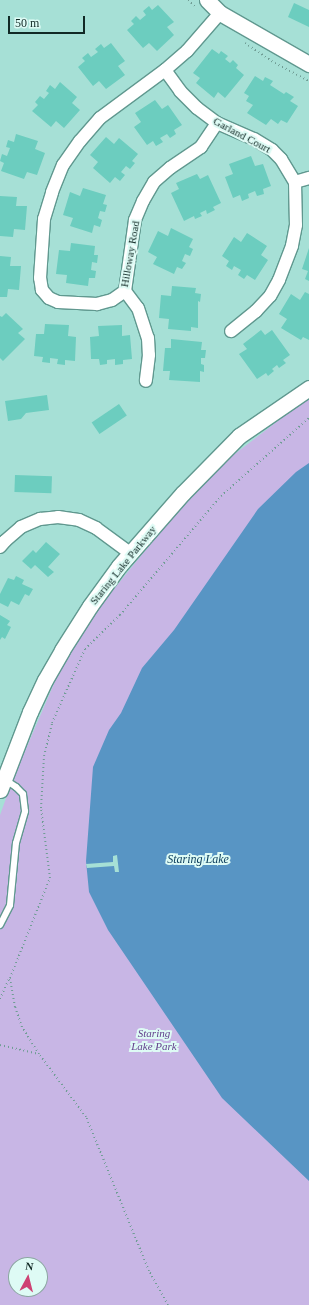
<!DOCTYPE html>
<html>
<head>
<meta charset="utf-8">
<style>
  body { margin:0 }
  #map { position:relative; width:309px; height:1305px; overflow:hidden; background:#a6e0d6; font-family:"Times New Roman",serif }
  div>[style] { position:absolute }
  .green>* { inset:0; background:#c8b6e5 }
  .water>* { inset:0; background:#5895c4 }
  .pier>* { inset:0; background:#a6e0d6 }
  .building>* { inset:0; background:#6ccdbf; transform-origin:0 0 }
  .path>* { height:2px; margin-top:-1px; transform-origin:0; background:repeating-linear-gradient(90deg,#709d95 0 1px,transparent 0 4px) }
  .roads { filter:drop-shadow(1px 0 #60988f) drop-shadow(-1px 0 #60988f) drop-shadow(0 1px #60988f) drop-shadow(0 -1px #60988f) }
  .service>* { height:6px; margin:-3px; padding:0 3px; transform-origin:3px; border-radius:3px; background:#fff }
  .minor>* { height:12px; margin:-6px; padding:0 6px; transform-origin:6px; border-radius:6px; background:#fff }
  .tertiary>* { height:15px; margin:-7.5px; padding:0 7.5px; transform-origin:7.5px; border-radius:7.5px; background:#fff }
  span { translate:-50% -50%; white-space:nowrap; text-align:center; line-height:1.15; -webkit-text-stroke:4px #defbf5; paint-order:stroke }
  .street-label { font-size:11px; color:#112925 }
  .park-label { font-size:11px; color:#63408d; font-style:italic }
  .water-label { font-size:12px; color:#0a3c5b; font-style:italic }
  .north { position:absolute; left:8px; top:1257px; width:40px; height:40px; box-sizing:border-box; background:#defbf5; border:1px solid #8ca7a2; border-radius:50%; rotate:7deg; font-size:11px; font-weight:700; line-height:16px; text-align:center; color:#112925 }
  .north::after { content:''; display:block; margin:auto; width:14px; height:18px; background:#ce4274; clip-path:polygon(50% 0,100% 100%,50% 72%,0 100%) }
  .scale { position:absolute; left:8px; top:16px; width:77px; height:18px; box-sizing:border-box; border:2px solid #112925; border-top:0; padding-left:5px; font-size:12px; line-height:14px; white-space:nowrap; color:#112925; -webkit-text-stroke:3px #defbf5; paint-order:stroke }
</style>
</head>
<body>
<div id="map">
  <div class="green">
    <div style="clip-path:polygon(evenodd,309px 397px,309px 1305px,0 1305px,0 815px,13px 779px,62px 665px,104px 601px,176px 513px,219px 466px,309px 397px,16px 1265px,40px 1265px,40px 1289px,16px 1289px,16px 1265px)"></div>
  </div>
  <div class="water">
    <div style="clip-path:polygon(309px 463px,309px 1181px,222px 1098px,108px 930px,89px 892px,86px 861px,93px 767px,109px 730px,121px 713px,142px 668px,174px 630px,258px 509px,296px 472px)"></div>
  </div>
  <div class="pier">
    <div style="clip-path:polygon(117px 855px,119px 872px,115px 872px,114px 866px,87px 868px,86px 864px,113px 862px,113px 856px)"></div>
  </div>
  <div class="building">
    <div style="clip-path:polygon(294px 3px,309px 10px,309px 27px,288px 17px)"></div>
    <div style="clip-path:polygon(158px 5px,174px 22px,167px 27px,174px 35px,157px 51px,149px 43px,143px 48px,127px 30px,134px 24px,131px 21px,136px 16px,140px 20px,146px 15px,143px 11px,149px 6px,152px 10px)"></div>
    <div style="clip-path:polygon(111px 43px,125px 61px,118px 66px,125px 75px,106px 89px,99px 81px,93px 86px,78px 67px,85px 61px,82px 58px,88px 53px,91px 57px,98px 52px,95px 49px,101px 44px,104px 48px)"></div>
    <div style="clip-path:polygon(212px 49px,219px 54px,221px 51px,228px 56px,225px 59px,230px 63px,233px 60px,238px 65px,236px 68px,244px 75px,225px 98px,218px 92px,214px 98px,196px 83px,200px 78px,193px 73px)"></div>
    <div style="clip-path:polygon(255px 76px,263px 81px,265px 77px,273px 81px,270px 85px,284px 94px,286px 92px,294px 97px,290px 101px,298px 106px,287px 123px,281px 120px,278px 124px,271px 119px,266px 125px,247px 113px,253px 105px,246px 101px,249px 96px,244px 93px)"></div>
    <div style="clip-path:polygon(60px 82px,77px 97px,72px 103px,80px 110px,64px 128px,56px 121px,51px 127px,32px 111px,38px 105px,35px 102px,40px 96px,44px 99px,49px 93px,46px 91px,50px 85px,55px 89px)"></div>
    <div style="clip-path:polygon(155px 100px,162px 109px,168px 105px,182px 125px,174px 130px,176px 134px,170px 138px,167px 134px,160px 138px,163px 142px,156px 146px,153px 141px,147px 145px,134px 127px,141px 122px,135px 113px)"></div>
    <div style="clip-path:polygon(16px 134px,38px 141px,35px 149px,45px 153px,37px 175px,27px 172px,24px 179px,1px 171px,4px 163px,0 161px,2px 154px,7px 156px,10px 148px,6px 147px,8px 140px,14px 142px)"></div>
    <div style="clip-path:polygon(106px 137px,114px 144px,119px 138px,138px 154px,132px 161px,135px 163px,130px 169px,126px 166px,121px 172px,125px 175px,120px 181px,115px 177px,110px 183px,93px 168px,98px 162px,90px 155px)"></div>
    <div style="clip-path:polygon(251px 156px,255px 166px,263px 164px,271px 186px,263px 189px,264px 194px,257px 196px,255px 191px,248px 194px,249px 198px,242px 201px,240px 195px,233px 198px,225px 177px,233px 174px,229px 164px)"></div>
    <div style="clip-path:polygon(197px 174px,200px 179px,208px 175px,221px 203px,213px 207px,215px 210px,207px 214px,206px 210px,200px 213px,202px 216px,195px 219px,194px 216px,184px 221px,171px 193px,179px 189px,176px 183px)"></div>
    <div style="clip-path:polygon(83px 188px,106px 195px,103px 204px,107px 205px,105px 212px,100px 211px,98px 218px,102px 220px,100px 227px,94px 225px,92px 233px,70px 226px,73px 218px,63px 215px,70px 192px,80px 196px)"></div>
    <div style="clip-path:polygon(0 196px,17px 197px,16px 206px,27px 206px,25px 230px,14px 229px,13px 237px,0 236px)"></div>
    <div style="clip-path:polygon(171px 228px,193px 239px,189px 247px,193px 249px,190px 256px,185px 254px,182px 261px,186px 263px,182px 269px,177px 267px,174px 274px,153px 264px,157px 257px,148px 252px,158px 231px,168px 236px)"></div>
    <div style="clip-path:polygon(247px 233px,267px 246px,261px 255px,268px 260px,255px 280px,247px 275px,244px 279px,238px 275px,241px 270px,234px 266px,232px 270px,226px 266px,229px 261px,222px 256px,234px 237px,241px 242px)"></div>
    <div style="clip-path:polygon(71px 243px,95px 246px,94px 255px,98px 255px,97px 263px,92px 262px,91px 270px,96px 271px,95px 278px,89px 278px,88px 286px,66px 283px,67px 275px,56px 274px,59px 250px,70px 251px)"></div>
    <div style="clip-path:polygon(309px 248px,309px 281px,305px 279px,308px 271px,302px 269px)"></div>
    <div style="clip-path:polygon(0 256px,11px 257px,10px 266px,21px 266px,19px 290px,8px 289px,7px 297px,0 297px)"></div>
    <div style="clip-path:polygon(172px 286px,196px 288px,195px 293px,201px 294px,200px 302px,198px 301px,198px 328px,191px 327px,191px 331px,168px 329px,169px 319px,159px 318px,161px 295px,171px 296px)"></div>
    <div style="clip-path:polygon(305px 292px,309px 294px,309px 340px,303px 337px,301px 340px,281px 328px,287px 319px,279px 314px,291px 294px,300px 300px)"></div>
    <div style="clip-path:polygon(6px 313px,23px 329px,18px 333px,25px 339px,3px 361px,0 358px,0 316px,2px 317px)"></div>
    <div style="clip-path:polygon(45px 324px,69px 325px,68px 336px,76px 337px,75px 361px,65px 360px,65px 365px,57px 364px,58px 359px,50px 358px,50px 363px,42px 362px,43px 357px,34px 356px,36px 334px,44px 334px)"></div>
    <div style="clip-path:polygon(122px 325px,122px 336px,130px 335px,132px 359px,123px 360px,123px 364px,115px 365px,115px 359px,107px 360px,107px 364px,100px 365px,99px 359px,91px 359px,90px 337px,99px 336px,98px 326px)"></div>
    <div style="clip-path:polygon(261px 330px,265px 335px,272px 330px,290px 355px,283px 360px,286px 363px,279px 368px,277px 365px,272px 369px,274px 371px,268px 376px,266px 373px,257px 379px,239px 354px,247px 349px,243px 344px)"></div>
    <div style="clip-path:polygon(171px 339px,202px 342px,201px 350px,206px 350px,205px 358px,201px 358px,201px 364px,204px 365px,204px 372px,200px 371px,200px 382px,169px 380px,170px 371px,163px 371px,165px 348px,171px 348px)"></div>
    <div style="clip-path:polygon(47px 395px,49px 410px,26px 413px,21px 419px,8px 421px,5px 401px)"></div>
    <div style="left:119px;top:404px;width:14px;height:33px;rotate:56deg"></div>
    <div style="left:15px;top:475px;width:37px;height:17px;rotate:2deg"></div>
    <div style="clip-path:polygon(46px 542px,60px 554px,48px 567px,54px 572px,48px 577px,35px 565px,31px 569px,22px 561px,33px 550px,36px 553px)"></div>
    <div style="clip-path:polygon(16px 576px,24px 580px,22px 584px,33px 589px,29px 596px,25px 594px,19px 605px,11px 601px,8px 607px,0 603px,0 594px,8px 578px,14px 580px)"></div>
    <div style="clip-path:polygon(0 615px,10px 621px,7px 625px,11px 627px,5px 639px,2px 637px,0 640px)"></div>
  </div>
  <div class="path">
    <div style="left:188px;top:0;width:11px;rotate:41deg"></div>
    <div style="left:245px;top:43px;width:36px;rotate:34deg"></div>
    <div style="left:275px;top:63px;width:38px;rotate:28deg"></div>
    <div style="left:0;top:999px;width:22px;rotate:-66deg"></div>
    <div style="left:0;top:1045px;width:40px;rotate:13deg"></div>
    <div style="left:168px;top:1305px;width:39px;rotate:-119deg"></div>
    <div style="left:149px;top:1271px;width:166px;rotate:-112.2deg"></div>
    <div style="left:86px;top:1117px;width:79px;rotate:-126.7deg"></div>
    <div style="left:39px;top:1054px;width:32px;rotate:-122deg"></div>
    <div style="left:22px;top:1027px;width:21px;rotate:-109deg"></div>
    <div style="left:15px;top:1007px;width:29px;rotate:-100deg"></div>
    <div style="left:10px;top:978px;width:108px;rotate:-68.2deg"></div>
    <div style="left:50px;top:878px;width:71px;rotate:-97.3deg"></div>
    <div style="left:41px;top:808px;width:52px;rotate:-86.7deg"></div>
    <div style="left:44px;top:756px;width:34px;rotate:-76deg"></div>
    <div style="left:52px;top:723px;width:81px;rotate:-66deg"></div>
    <div style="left:85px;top:649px;width:49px;rotate:-44.2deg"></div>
    <div style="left:120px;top:615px;width:156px;rotate:-49.7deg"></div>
    <div style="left:221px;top:496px;width:118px;rotate:-41.6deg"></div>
  </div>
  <div class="roads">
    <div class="service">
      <div style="left:0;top:925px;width:22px;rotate:-63deg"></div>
      <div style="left:10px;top:905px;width:62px;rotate:-84.5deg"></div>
      <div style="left:16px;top:843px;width:33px;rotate:-74deg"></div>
      <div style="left:25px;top:811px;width:17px;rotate:-97deg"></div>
      <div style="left:23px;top:794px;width:10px;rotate:-135deg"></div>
      <div style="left:16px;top:787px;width:14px;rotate:-146deg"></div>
    </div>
    <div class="minor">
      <div style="left:165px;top:70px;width:26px;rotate:54deg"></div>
      <div style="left:180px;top:91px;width:24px;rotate:45deg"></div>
      <div style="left:197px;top:108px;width:25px;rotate:37deg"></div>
      <div style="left:217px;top:123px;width:40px;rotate:23.4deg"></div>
      <div style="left:254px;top:139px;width:21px;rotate:31deg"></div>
      <div style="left:272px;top:150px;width:13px;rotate:45deg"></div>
      <div style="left:281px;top:159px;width:27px;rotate:59deg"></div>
      <div style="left:295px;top:182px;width:43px;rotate:88.7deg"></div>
      <div style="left:296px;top:225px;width:21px;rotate:101deg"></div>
      <div style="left:292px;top:246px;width:36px;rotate:111deg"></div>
      <div style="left:279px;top:280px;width:18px;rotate:119deg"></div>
      <div style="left:270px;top:296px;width:21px;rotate:133deg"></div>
      <div style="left:256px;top:311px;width:32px;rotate:141deg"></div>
      <div style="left:217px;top:123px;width:29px;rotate:124deg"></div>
      <div style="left:201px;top:147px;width:37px;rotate:146deg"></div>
      <div style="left:170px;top:168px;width:21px;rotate:139deg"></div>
      <div style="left:154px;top:182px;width:22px;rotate:120deg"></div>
      <div style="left:143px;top:201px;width:21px;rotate:113deg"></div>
      <div style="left:135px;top:220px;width:72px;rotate:98deg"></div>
      <div style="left:125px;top:291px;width:16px;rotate:145deg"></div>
      <div style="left:112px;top:300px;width:16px;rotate:165deg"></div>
      <div style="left:97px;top:304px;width:39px;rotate:-177deg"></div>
      <div style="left:58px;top:302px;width:10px;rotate:-156deg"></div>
      <div style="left:49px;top:298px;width:11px;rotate:-131deg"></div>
      <div style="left:42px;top:290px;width:12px;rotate:-99deg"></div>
      <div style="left:40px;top:278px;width:59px;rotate:-86.1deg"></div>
      <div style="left:44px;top:219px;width:28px;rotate:-73deg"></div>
      <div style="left:52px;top:192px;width:29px;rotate:-68deg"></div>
      <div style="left:63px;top:165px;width:29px;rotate:-55deg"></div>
      <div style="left:80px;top:141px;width:30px;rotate:-49deg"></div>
      <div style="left:100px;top:118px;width:81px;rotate:-36.4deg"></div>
      <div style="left:165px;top:70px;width:29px;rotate:-41deg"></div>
      <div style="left:187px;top:51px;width:50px;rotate:-49deg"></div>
      <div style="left:295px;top:182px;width:15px;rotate:-16deg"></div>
      <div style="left:125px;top:291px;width:21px;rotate:53deg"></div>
      <div style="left:138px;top:308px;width:32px;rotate:72deg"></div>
      <div style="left:148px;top:338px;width:17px;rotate:87deg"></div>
      <div style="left:149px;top:355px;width:26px;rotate:97deg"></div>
      <div style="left:0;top:547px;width:8px;rotate:-50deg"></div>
      <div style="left:5px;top:541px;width:21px;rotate:-41deg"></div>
      <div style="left:21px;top:527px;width:21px;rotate:-23deg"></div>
      <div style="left:40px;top:519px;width:18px;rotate:-6deg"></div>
      <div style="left:58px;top:517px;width:21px;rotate:8deg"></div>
      <div style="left:79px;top:520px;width:19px;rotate:25deg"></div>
      <div style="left:96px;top:528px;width:42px;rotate:36.3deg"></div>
    </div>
    <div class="tertiary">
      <div style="left:207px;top:0;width:18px;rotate:45deg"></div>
      <div style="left:220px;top:13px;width:103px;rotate:29.8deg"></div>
      <div style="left:0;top:790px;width:84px;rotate:-69deg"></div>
      <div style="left:30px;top:712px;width:35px;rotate:-65deg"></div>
      <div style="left:45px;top:680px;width:34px;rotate:-60deg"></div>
      <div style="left:62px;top:650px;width:52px;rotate:-57.5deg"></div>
      <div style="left:90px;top:606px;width:49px;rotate:-54.1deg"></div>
      <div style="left:119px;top:566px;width:97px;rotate:-48.8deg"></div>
      <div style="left:183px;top:493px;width:80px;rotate:-45.5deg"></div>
      <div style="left:239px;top:436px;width:85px;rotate:-34.4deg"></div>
    </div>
  </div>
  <div class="street-label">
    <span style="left:242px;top:135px;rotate:28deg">Garland Court</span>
    <span style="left:130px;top:254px;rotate:-80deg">Hilloway Road</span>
    <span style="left:123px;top:565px;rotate:-51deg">Staring Lake Parkway</span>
  </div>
  <div class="park-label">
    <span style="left:154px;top:1040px">Staring<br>Lake Park</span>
  </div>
  <div class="water-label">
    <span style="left:198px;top:860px">Staring Lake</span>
  </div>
  <div class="north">N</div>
  <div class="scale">50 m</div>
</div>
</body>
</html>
